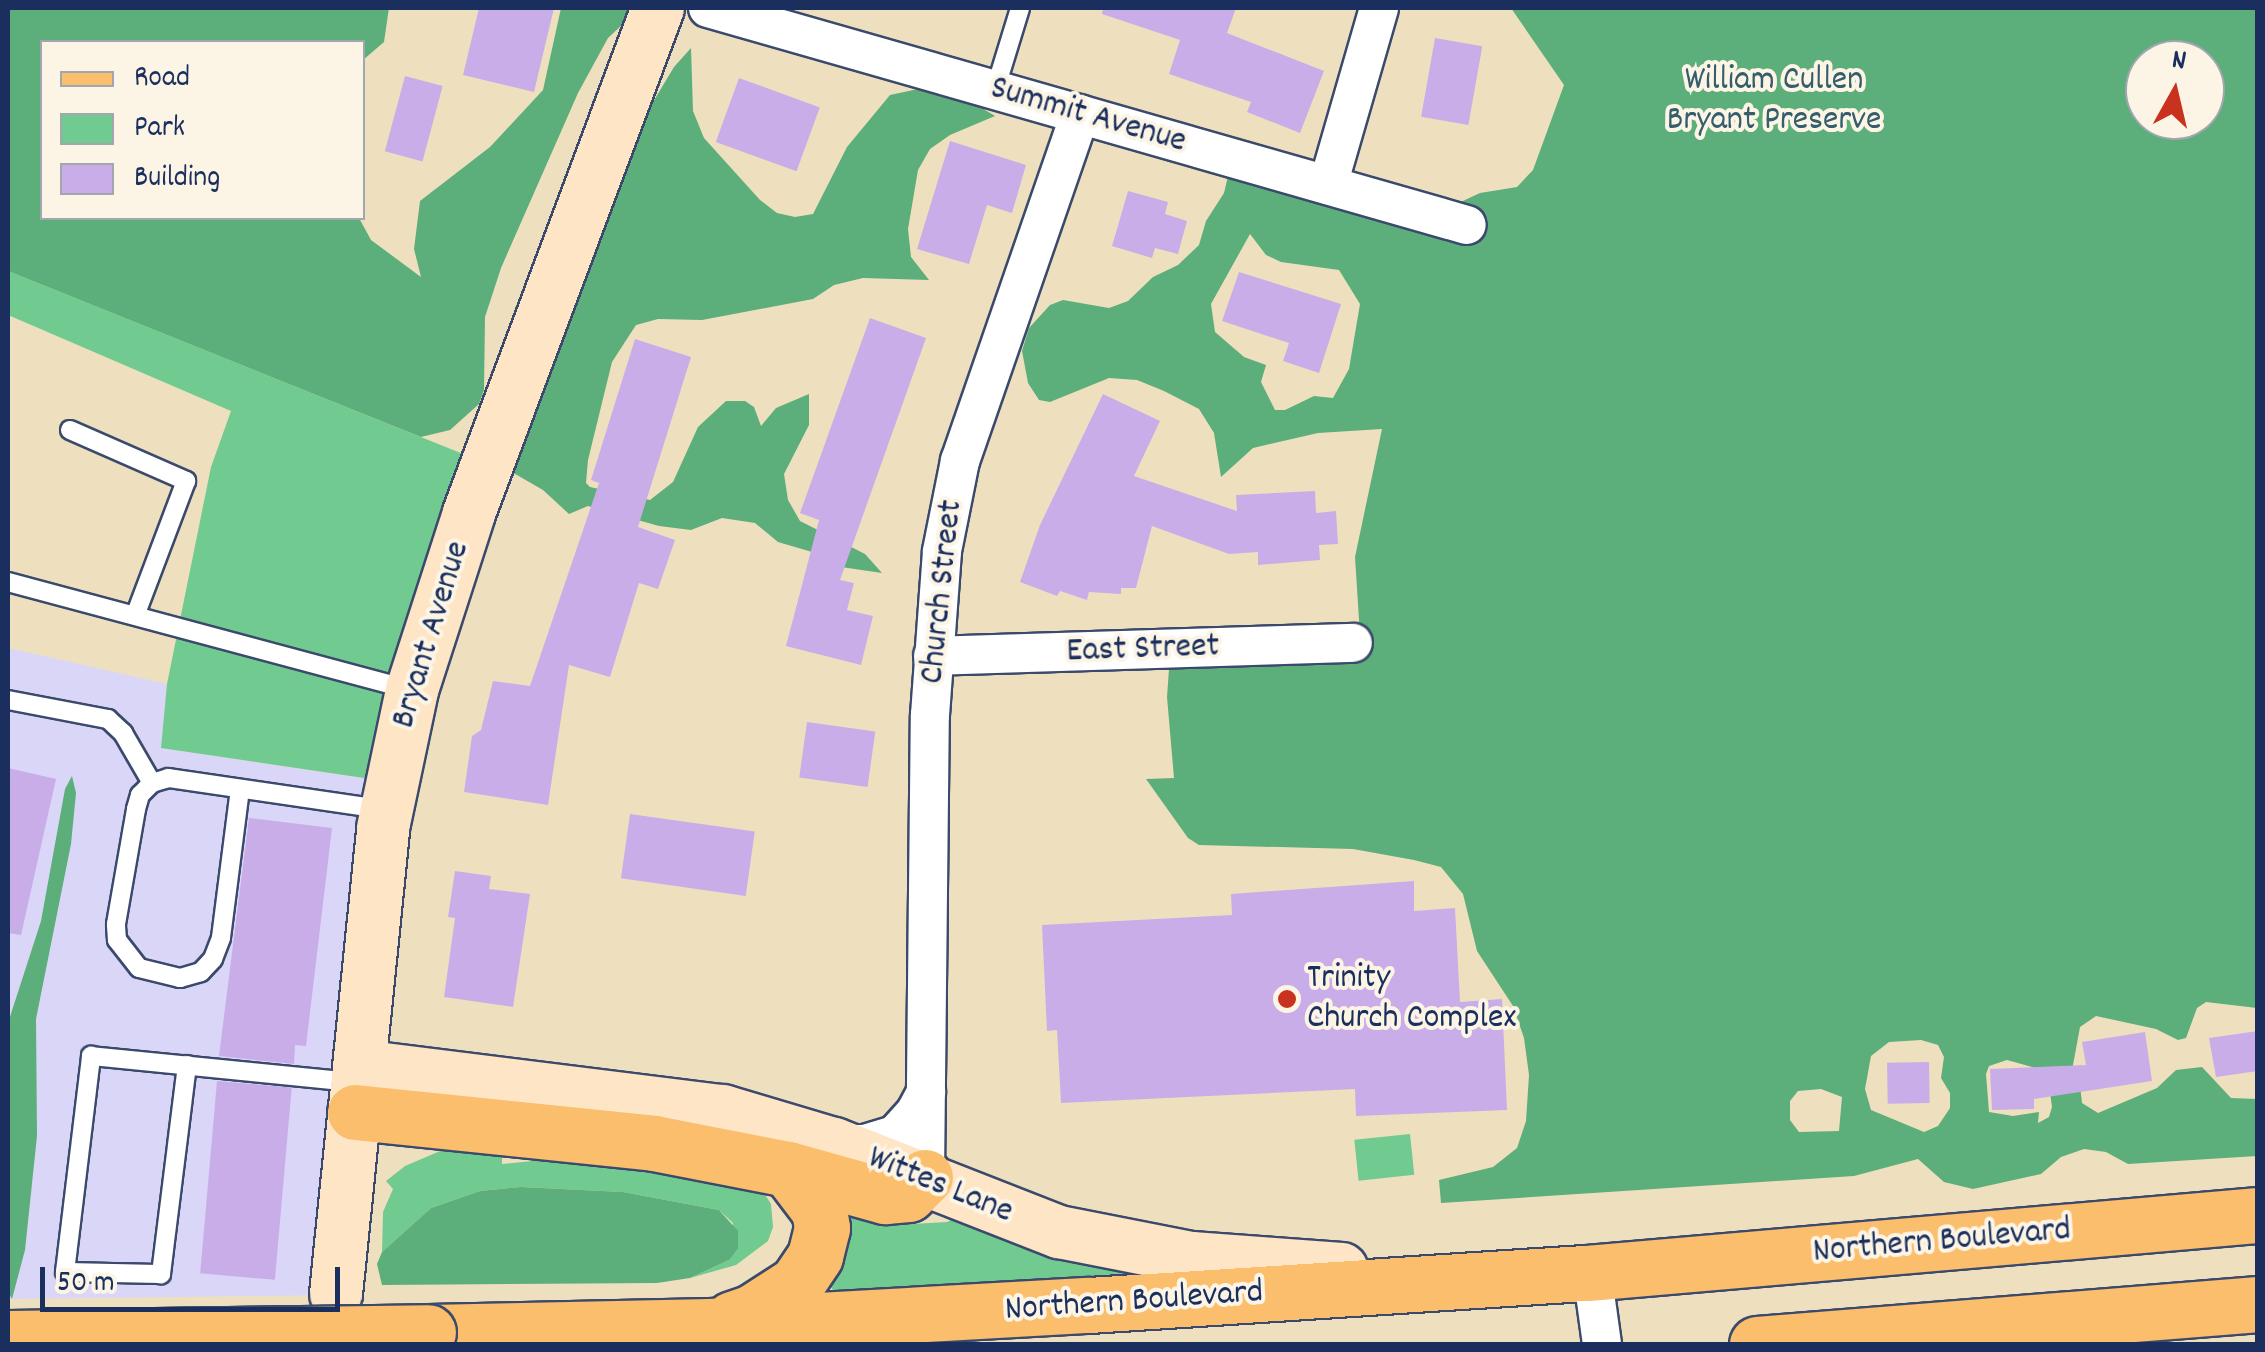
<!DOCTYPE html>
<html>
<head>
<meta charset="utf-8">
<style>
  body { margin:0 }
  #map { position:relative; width:2265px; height:1352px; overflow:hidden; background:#eee0be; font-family:Dekko,sans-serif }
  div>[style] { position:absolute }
  .built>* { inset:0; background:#d9d6f7 }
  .green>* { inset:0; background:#71ca90; transform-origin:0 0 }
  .forest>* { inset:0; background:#5cae7a }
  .building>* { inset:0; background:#c9ade9; transform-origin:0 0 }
  .roads { filter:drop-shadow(2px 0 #3b4a6c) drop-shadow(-2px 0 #3b4a6c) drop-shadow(0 2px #3b4a6c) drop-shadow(0 -2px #3b4a6c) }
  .service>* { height:18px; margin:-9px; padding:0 9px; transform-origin:9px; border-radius:9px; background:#fff }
  .minor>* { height:38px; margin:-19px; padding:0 19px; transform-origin:19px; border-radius:19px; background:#fff }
  .secondary>* { height:52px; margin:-26px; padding:0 26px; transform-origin:26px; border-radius:26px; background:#fde5c5 }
  .primary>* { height:55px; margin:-27.5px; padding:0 27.5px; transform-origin:27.5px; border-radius:27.5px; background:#fabe6d }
  .bridges { filter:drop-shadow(2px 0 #3b4a6c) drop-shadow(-2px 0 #3b4a6c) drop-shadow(0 2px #3b4a6c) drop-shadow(0 -2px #3b4a6c) }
  .primary-bridge>* { height:55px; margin:-27.5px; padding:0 27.5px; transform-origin:27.5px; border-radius:27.5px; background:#fabe6d }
  .dots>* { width:28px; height:28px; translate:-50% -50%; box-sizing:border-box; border:5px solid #fcf5e5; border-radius:50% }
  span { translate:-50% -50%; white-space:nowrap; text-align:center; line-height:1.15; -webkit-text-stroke:8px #fcf5e5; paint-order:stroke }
  .park-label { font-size:35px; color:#355e6d }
  .street-label { font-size:35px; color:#1b2f5e }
  .poi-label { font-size:35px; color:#1b2f5e }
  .left { translate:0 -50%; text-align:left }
  .frame { position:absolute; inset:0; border:10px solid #1b2f5e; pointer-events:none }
  .legend { position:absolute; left:40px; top:40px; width:325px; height:180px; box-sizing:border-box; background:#fcf5e5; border:2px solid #a2a6af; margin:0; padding:12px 18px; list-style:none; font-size:30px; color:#1b2f5e }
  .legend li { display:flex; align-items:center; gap:20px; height:50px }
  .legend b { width:50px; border:2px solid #a2a6af }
  .north { position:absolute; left:2125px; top:40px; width:100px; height:100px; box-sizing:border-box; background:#fcf5e5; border:2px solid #a2a6af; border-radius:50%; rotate:8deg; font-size:28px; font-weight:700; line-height:40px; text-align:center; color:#1b2f5e }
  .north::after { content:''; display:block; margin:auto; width:35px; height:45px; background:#c8321e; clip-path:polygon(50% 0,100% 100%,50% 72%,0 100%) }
  .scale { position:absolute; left:40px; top:1267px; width:300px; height:45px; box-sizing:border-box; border:5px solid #1b2f5e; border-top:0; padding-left:12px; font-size:30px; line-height:35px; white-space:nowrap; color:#1b2f5e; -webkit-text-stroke:8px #fcf5e5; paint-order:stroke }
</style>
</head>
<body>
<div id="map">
  <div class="built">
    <div style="clip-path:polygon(8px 648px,167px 684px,162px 748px,391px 782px,336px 1295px,8px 1299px)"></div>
  </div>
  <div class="green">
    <div style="clip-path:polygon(8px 271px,488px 464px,391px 782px,161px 748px,167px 684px,211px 467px,231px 411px,8px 315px)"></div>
    <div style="left:1410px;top:1134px;width:41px;height:56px;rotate:84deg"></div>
    <div style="clip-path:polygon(452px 1146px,502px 1150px,502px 1164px,563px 1158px,659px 1168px,762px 1190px,771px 1204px,773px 1227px,768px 1241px,736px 1265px,690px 1278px,729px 1260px,733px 1223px,719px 1210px,623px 1192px,521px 1187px,480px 1191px,431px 1208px,382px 1252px,383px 1212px,393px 1189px,386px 1181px,405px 1166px)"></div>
    <div style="clip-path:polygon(851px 1207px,873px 1217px,912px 1224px,947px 1222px,961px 1215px,1138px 1269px,1138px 1281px,837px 1295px,829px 1285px,848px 1241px)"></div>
  </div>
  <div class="forest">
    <div style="clip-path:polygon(8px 8px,389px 8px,384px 42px,363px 60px,362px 42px,42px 42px,42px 218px,359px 218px,371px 240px,421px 277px,414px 249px,420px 201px,490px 147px,543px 90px,561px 8px,640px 8px,608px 38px,578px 93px,501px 268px,485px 317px,484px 390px,479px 404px,450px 430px,421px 437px,8px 271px)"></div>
    <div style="clip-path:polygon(evenodd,1511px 8px,2257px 8px,2257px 1008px,2206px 1002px,2197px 1008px,2186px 1038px,2178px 1040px,2156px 1029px,2096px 1016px,2080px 1027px,2071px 1076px,2080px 1085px,2082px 1103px,2098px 1113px,2157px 1088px,2176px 1070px,2202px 1067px,2231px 1098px,2257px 1099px,2257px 1156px,2128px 1164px,2106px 1152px,2084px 1149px,2061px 1157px,2041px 1174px,1973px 1189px,1944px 1182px,1918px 1159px,1854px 1176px,1441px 1203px,1439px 1180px,1493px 1167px,1517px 1148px,1526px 1121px,1529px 1075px,1524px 1038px,1513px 1006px,1477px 951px,1463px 894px,1441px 867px,1414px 860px,1353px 849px,1199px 845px,1188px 838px,1146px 779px,1174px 778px,1167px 697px,1170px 655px,1361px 651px,1355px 557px,1382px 429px,1318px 433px,1253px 448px,1221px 477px,1214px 433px,1199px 409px,1164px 391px,1137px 380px,1109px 378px,1050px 402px,1039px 400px,1028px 383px,1022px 351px,1029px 328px,1050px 305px,1063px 300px,1109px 308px,1128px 301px,1153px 277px,1178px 265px,1199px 245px,1206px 221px,1224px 193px,1232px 159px,1246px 141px,1264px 161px,1437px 213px,1480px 193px,1517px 187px,1533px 170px,1564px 85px,1511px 8px,2145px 60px,2205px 60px,2205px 120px,2145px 120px,2145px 60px,1511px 8px,1250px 234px,1266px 255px,1281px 262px,1339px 270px,1360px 304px,1349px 369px,1333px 398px,1314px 396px,1285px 410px,1275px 410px,1261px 382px,1266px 365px,1244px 357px,1215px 332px,1211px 304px,1250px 234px,1511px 8px,1921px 1040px,1938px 1045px,1944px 1057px,1941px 1078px,1950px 1093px,1950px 1108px,1938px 1126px,1924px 1132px,1871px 1110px,1865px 1089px,1871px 1056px,1889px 1042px,1921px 1040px,1511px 8px,2007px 1060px,2047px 1071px,2052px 1107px,2049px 1117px,2038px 1123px,2039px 1112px,2013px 1116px,1989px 1112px,1986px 1074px,1989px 1066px,2007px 1060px,1511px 8px,1821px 1089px,1842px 1097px,1839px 1131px,1799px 1132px,1790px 1120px,1790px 1101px,1798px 1091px,1821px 1089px)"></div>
    <div style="clip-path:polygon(691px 48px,693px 111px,704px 138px,760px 200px,777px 213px,795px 217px,813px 214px,847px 147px,890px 95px,923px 88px,962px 96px,995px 116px,950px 135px,930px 149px,918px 170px,908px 229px,911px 257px,929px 280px,863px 278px,834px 285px,813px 299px,702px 320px,658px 319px,636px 325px,612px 362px,588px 460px,586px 483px,590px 487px,650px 500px,673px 482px,698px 427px,726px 401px,745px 401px,754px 407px,761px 426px,776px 408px,809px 394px,809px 425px,784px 474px,788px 500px,800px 521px,865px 554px,882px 573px,841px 567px,819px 554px,778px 542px,755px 523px,722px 518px,691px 530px,659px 526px,588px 506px,569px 514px,543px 490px,510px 471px,641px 122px,674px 67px)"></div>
    <div style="clip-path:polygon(72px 776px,76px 793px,71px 844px,36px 1019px,37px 1136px,25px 1250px,12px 1299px,8px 1292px,8px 1023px,41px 921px,65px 789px)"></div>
    <div style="clip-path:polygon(521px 1187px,623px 1192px,719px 1210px,738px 1231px,738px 1248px,729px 1260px,690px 1278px,657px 1283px,382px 1285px,377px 1264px,382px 1252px,431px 1208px,480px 1191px)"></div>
  </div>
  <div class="building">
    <div style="clip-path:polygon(479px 8px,554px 8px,534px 92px,463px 75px)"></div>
    <div style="clip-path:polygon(1103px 8px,1236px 8px,1227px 33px,1324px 71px,1300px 133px,1247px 112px,1251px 102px,1169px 74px,1180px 40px,1102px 14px)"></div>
    <div style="left:1435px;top:38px;width:48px;height:80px;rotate:10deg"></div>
    <div style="left:405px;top:76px;width:39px;height:78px;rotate:15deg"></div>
    <div style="left:739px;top:78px;width:86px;height:68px;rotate:20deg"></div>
    <div style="clip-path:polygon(950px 141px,1026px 165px,1012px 213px,987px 205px,969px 264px,917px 249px)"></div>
    <div style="clip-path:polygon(1128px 191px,1168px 202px,1165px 214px,1187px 221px,1178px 254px,1155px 248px,1152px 258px,1112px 246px)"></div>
    <div style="clip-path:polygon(1239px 272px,1341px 304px,1319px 373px,1283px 361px,1289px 343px,1222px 321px)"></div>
    <div style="clip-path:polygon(870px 318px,926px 338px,840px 580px,854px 583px,847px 610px,873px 616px,861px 665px,786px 646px,819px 520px,800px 513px)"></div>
    <div style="clip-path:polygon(635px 339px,691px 357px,638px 527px,675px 540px,658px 589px,639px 583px,610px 677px,569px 665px,548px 805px,464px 792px,472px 736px,481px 730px,493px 681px,530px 686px,599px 483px,591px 480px)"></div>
    <div style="clip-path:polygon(1103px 394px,1160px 421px,1134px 476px,1237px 511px,1236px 495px,1315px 491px,1316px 513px,1336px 511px,1338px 544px,1319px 545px,1320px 560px,1258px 565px,1258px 552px,1229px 554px,1152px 526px,1136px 588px,1121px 588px,1121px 594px,1089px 592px,1087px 600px,1060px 591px,1057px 596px,1020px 582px,1040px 525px)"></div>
    <div style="left:807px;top:722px;width:69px;height:56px;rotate:8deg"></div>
    <div style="clip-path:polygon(8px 768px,56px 779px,21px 935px,8px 933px)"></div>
    <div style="left:630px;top:814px;width:126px;height:65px;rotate:8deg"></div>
    <div style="clip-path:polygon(249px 818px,332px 828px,306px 1046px,295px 1045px,294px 1064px,219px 1056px)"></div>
    <div style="clip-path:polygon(455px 871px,491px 876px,489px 889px,530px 894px,513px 1007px,444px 997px,455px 918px,448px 917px)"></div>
    <div style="clip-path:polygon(1414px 881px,1414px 911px,1455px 908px,1460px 1002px,1502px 999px,1507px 1110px,1356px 1116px,1355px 1089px,1061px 1103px,1057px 1030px,1047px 1031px,1042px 925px,1232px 915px,1231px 894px)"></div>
    <div style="clip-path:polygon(2258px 1031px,2258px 1071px,2216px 1077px,2209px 1038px)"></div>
    <div style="clip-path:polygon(2145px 1032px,2152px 1081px,2034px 1099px,2034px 1109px,1992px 1110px,1990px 1069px,2086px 1065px,2082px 1042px)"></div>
    <div style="left:1929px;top:1062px;width:41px;height:42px;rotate:89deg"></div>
    <div style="left:217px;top:1081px;width:75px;height:193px;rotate:5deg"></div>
  </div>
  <div class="roads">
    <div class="service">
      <div style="left:995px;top:90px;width:86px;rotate:-73deg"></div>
      <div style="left:70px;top:430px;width:127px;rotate:23.7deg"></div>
      <div style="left:186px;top:481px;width:141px;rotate:110.7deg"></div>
      <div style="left:8px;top:582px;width:414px;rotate:15deg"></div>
      <div style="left:8px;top:700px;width:102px;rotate:10.8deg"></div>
      <div style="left:108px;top:719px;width:21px;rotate:43deg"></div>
      <div style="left:123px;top:733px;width:58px;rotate:59.9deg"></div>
      <div style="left:240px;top:789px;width:150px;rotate:97.3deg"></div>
      <div style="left:221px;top:938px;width:22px;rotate:111deg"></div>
      <div style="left:213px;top:959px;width:18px;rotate:133deg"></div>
      <div style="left:201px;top:972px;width:22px;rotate:164deg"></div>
      <div style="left:180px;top:978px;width:42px;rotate:-166.3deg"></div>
      <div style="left:139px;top:968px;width:36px;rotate:-128deg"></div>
      <div style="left:117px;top:940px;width:16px;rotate:-94deg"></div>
      <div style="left:116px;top:924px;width:117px;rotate:-80.1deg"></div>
      <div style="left:136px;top:809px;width:15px;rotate:-74deg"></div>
      <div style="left:140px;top:795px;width:17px;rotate:-45deg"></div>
      <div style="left:152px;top:783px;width:17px;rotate:-17deg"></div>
      <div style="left:168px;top:778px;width:215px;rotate:8.3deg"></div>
      <div style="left:187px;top:1065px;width:211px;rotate:97.1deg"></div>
      <div style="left:161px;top:1274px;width:96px;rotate:-178.8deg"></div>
      <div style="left:65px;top:1272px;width:218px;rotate:-83.1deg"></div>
      <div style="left:91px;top:1056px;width:263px;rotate:5.7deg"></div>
    </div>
    <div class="minor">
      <div style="left:708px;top:8px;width:789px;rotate:15.96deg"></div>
      <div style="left:1328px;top:185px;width:184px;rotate:-73.9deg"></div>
      <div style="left:933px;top:656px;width:420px;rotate:-1.8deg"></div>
      <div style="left:838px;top:1144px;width:27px"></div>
      <div style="left:865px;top:1144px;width:31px;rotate:-17deg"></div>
      <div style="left:895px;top:1135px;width:30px;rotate:-48deg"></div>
      <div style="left:915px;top:1113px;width:24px;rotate:-62deg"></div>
      <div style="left:925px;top:1177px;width:462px;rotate:-89.4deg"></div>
      <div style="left:930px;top:715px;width:164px;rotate:-85.8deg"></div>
      <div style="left:942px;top:551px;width:92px;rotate:-78.7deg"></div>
      <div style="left:960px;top:461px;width:367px;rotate:-70.9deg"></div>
      <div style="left:1592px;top:1272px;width:73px;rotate:82.1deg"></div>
    </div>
    <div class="secondary">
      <div style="left:360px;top:1066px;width:366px;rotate:7.1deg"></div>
      <div style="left:723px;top:1111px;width:116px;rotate:16.6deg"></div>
      <div style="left:834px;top:1144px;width:242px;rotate:21.4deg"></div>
      <div style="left:1059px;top:1232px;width:136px;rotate:11.1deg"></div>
      <div style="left:1192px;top:1258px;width:150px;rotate:4.2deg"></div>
      <div style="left:336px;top:1294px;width:468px;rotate:-84.2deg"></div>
      <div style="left:383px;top:828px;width:141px;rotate:-78.1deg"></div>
      <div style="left:412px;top:690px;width:186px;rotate:-72.1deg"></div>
      <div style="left:469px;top:513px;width:539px;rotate:-69.48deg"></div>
    </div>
    <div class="primary">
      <div style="left:355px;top:1112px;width:301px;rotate:5.9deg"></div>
      <div style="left:654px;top:1143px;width:136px;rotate:11deg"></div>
      <div style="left:788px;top:1169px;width:101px;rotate:15.6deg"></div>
      <div style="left:885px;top:1196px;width:23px;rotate:-5deg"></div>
      <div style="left:908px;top:1194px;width:24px;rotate:-45deg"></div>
      <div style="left:732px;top:1319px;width:21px;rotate:-19deg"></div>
      <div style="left:752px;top:1312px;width:54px;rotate:-32.8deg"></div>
      <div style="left:797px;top:1283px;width:32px;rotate:-56deg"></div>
      <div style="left:815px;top:1256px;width:29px;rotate:-76deg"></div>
      <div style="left:822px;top:1228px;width:18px;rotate:-99deg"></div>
      <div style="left:819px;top:1210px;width:51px;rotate:-127.1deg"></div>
      <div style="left:428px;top:1332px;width:282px;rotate:-1.2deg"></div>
      <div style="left:710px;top:1326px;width:380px;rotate:-3.2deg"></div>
      <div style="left:1089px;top:1305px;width:499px;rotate:-3.7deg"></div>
      <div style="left:1587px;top:1273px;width:674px;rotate:-4.94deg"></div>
      <div style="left:1757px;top:1344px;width:503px;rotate:-4.56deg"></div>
    </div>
  </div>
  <div class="bridges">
    <div class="primary-bridge">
      <div style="left:8px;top:1338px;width:420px;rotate:-0.8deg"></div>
    </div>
  </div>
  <div class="dots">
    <div style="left:1287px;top:999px;background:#c8321e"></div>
  </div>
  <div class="park-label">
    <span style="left:1774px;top:101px">William Cullen<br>Bryant Preserve</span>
  </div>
  <div class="street-label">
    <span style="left:1088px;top:116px;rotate:16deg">Summit Avenue</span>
    <span style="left:943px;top:592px;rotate:-84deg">Church Street</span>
    <span style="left:432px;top:635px;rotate:-73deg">Bryant Avenue</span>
    <span style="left:1143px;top:650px;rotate:-2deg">East Street</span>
    <span style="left:940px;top:1186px;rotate:22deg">Wittes Lane</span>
    <span style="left:1942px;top:1242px;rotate:-5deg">Northern Boulevard</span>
    <span style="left:1134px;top:1302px;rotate:-4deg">Northern Boulevard</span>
  </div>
  <div class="poi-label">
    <span class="left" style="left:1307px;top:999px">Trinity<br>Church Complex</span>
  </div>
  <div class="frame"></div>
  <ul class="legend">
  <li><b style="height:12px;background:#fabe6d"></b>Road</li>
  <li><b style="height:28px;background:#71ca90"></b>Park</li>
  <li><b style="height:28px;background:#c9ade9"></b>Building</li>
  </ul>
  <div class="north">N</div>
  <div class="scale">50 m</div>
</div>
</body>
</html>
